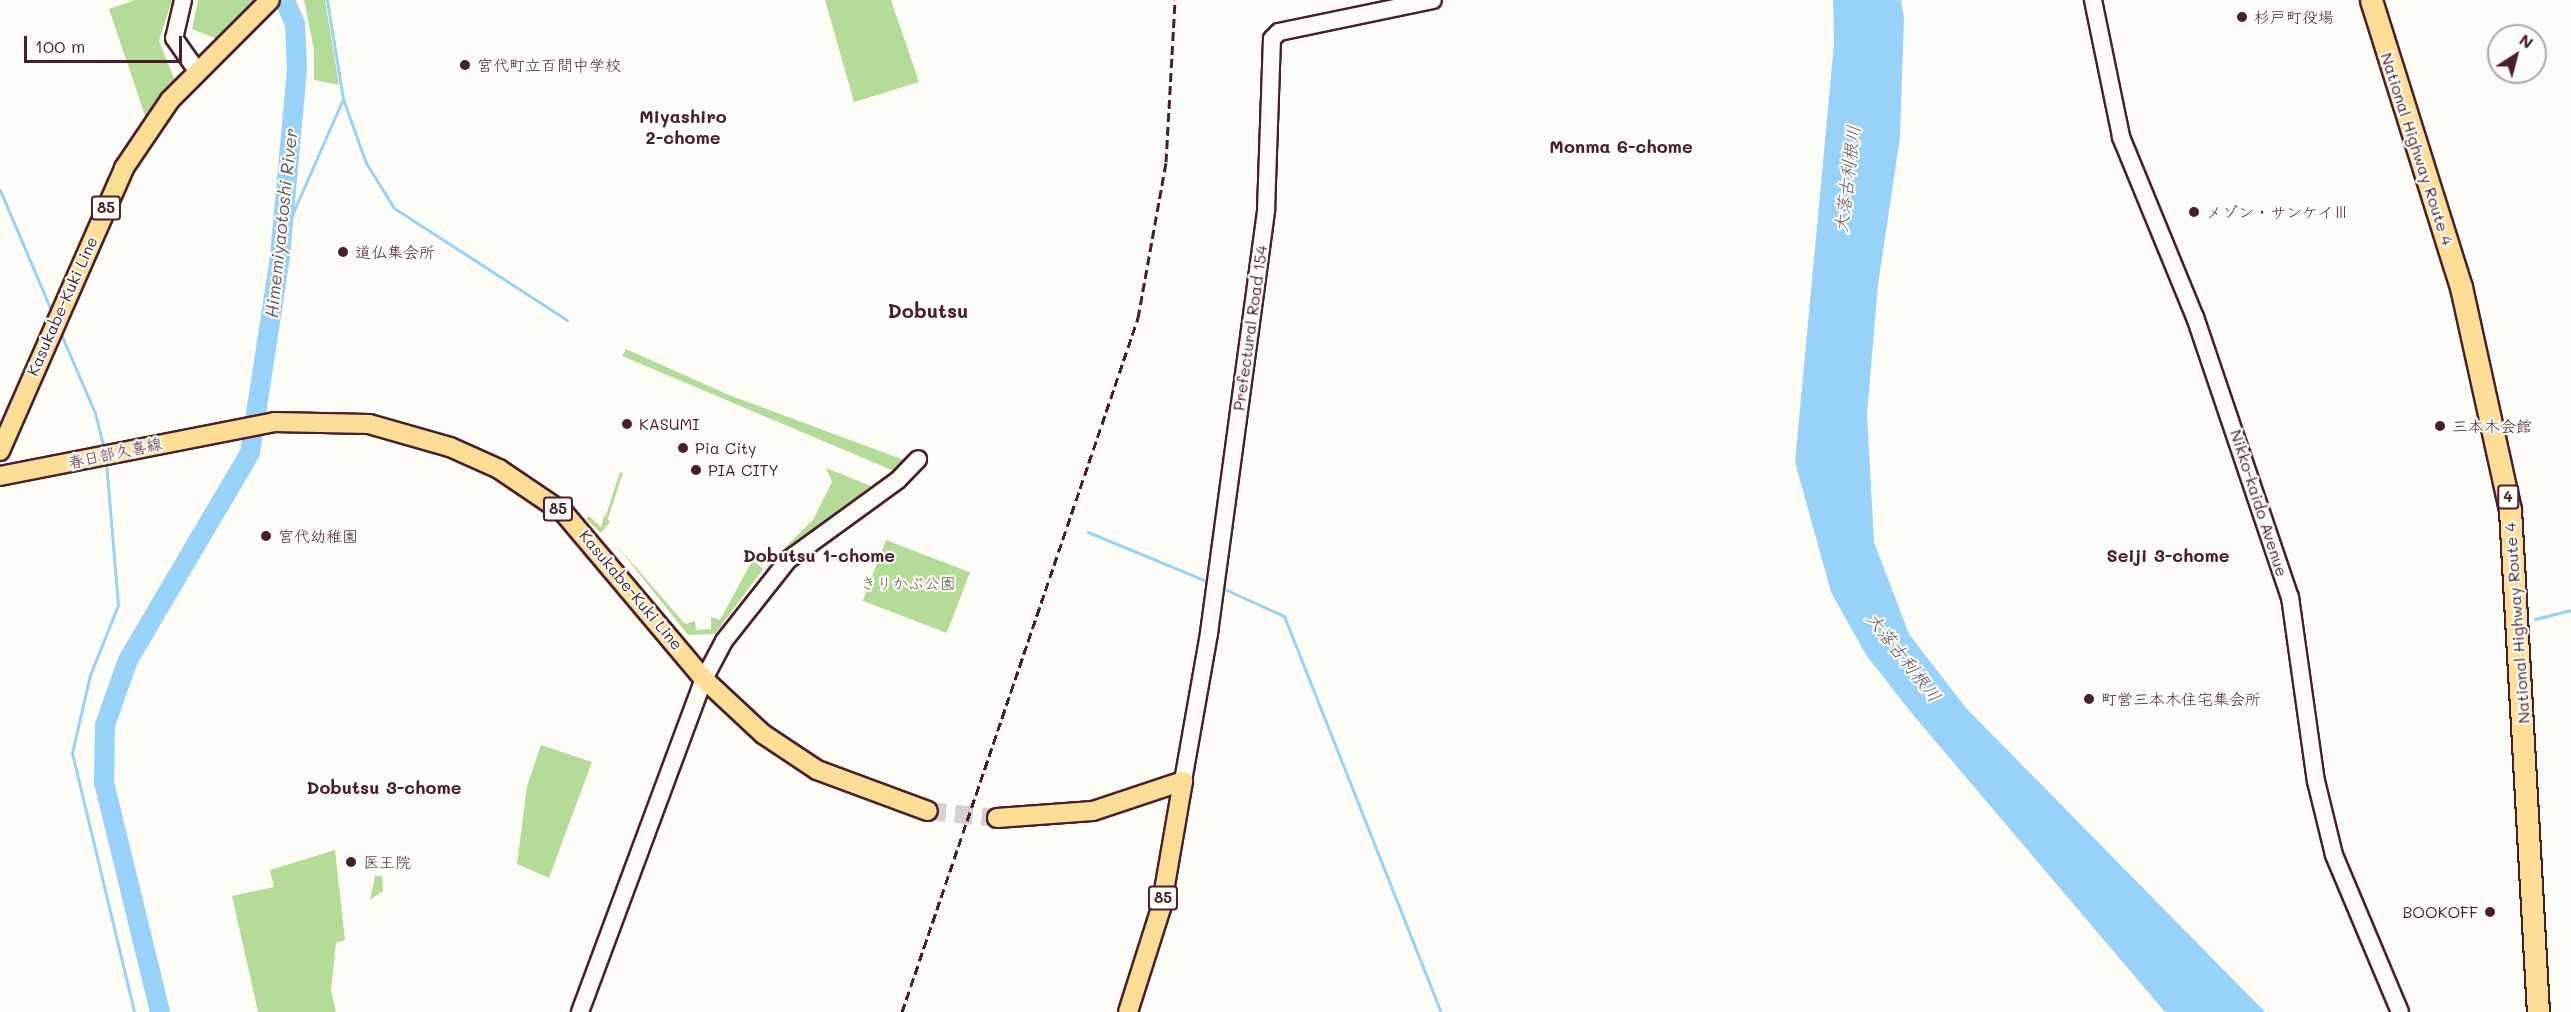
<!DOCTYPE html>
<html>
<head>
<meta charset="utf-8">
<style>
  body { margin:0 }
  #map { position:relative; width:2571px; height:1012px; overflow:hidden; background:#fdfcf7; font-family:Mali,"Klee One",sans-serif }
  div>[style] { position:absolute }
  .green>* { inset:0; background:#b4dc98; transform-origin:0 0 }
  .water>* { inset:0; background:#99d2f8 }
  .stream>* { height:3px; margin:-1.5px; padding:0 1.5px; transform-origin:1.5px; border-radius:1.5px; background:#99d2f8 }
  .river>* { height:20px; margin:-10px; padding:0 10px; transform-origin:10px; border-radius:10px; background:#99d2f8 }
  .primary-tunnel>* { height:18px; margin-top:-9px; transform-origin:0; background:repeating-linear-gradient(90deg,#d9d0ce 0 18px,transparent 0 27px) }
  .roads { filter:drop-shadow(2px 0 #4a1f2b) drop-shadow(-2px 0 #4a1f2b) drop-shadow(0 2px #4a1f2b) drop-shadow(0 -2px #4a1f2b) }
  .secondary>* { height:16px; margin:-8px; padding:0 8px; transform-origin:8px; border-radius:8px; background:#fdfcf7 }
  .primary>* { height:18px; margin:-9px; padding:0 9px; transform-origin:9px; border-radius:9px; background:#fedd96 }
  .highway>* { height:21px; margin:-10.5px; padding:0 10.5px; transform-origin:10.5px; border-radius:10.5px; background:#fedd96 }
  .rail>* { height:3px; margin-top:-1.5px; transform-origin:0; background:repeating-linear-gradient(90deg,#4a1f2b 0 9px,transparent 0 13.5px) }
  .dots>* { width:16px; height:16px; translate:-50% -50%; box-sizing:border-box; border:3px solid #fdfcf7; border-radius:50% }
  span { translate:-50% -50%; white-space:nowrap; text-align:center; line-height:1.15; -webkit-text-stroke:4.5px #fdfcf7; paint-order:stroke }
  .shield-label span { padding:2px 4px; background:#fdfcf7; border:2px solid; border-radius:4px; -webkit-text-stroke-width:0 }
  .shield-label { font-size:15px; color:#4a1f2b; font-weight:700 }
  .poi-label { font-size:16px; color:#4a1f2b }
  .left { translate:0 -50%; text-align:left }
  .right { translate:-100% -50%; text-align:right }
  .street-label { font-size:16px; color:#4a1f2b }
  .park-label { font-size:16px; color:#6a584c }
  .neighbourhood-label { font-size:18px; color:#4a1f2b; font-weight:700 }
  .water-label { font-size:18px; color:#625568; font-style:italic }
  .quarter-label { font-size:20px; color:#4a1f2b; font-weight:700 }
  .north { position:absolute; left:2487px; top:24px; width:60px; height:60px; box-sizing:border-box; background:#fdfcf7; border:2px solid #b5a4a5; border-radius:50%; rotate:36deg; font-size:16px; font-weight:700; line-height:24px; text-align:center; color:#4a1f2b }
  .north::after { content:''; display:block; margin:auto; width:21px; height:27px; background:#4a1f2b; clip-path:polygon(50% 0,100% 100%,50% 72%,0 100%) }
  .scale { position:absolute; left:24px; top:36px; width:158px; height:27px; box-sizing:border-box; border:3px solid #4a1f2b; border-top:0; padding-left:8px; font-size:18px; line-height:21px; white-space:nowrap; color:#4a1f2b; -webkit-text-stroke:4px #fdfcf7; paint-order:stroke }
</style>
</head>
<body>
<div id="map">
  <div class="green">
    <div style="clip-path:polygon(135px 0,172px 0,159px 41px,176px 83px,146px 119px,109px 9px)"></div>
    <div style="clip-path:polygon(198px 0,259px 0,217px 39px,192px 29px)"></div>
    <div style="clip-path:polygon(304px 0,325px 0,339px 85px,314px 80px,314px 50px)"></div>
    <div style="clip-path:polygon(825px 0,891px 0,919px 82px,854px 102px)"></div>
    <div style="clip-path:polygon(626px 349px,729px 395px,904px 460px,902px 464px,894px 471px,622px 356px)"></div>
    <div style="clip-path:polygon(826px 468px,871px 486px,773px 559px,813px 520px,832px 482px)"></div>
    <div style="left:620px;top:472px;width:3px;height:48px;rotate:18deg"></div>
    <div style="clip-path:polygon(604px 515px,610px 522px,601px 533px,586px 519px,589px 516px,601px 527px)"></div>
    <div style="left:886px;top:540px;width:90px;height:65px;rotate:21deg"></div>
    <div style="clip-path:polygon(614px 542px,685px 624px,695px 621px,696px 630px,711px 629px,711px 617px,720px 620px,752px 561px,746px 554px,763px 569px,715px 634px,688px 635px)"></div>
    <div style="clip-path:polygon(541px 745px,592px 762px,549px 878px,517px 864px,527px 786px)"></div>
    <div style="clip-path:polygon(335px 850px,345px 940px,336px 943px,331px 990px,336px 1012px,258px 1012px,232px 896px,274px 887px,270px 870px)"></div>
    <div style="clip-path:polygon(375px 876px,382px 876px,383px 891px,370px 900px)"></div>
  </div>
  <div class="water">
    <div style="clip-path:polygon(1833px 0,1901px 0,1904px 17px,1900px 137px,1878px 285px,1867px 413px,1874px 542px,1909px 634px,1966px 708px,2265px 1012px,2165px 1012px,1914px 716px,1866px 655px,1831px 592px,1795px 462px,1834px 44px)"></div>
  </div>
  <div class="stream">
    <div style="left:343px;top:99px;width:68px;rotate:70.2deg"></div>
    <div style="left:366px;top:163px;width:53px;rotate:58.1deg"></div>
    <div style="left:394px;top:208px;width:206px;rotate:32.9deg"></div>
    <div style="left:0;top:190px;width:136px;rotate:67deg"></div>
    <div style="left:281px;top:240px;width:154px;rotate:-66.3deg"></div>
    <div style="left:343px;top:99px;width:100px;rotate:-99.2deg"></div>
    <div style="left:60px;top:332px;width:88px;rotate:66.6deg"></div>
    <div style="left:95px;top:413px;width:37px;rotate:76deg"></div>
    <div style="left:106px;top:462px;width:144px;rotate:85.2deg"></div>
    <div style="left:118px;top:605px;width:75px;rotate:111.8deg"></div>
    <div style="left:90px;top:675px;width:80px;rotate:103deg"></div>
    <div style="left:72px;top:753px;width:266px;rotate:76.5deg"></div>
    <div style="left:1088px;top:532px;width:131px;rotate:22.5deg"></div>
    <div style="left:1220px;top:587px;width:70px;rotate:24.4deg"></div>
    <div style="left:1284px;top:616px;width:426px;rotate:68.4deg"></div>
    <div style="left:2535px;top:619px;width:37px;rotate:-14deg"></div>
  </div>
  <div class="river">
    <div style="left:160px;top:1012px;width:236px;rotate:-103.7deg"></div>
    <div style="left:104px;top:783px;width:58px;rotate:-89deg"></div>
    <div style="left:105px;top:725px;width:69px;rotate:-70.5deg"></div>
    <div style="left:128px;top:660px;width:240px;rotate:-59.5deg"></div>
    <div style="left:250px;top:453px;width:199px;rotate:-81.3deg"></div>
    <div style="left:280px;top:256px;width:187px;rotate:-84.8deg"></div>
    <div style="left:297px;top:70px;width:46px;rotate:-92.5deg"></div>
    <div style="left:295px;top:24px;width:26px;rotate:-113deg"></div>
  </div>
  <div class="primary-tunnel">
    <div style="left:928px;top:811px;width:69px;rotate:5.8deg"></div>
  </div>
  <div class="roads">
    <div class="secondary">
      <div style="left:183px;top:0;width:39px;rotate:103deg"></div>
      <div style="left:174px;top:38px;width:39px;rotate:55deg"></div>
      <div style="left:2093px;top:0;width:140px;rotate:78.4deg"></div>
      <div style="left:2121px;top:137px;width:195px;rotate:67.7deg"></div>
      <div style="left:2195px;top:317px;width:296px;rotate:71.3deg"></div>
      <div style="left:2290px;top:597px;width:186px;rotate:82deg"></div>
      <div style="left:2316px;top:781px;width:76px;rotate:76.3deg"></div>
      <div style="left:2334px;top:855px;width:170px;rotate:67.2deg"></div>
      <div style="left:1183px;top:781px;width:150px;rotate:-80deg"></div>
      <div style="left:1209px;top:633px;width:427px;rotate:-82.3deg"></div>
      <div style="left:1266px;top:210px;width:171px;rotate:-88deg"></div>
      <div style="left:1272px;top:39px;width:10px;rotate:-45deg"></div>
      <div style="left:1279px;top:32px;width:157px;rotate:-11.7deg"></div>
      <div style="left:580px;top:1012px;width:355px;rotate:-69.6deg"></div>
      <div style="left:704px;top:679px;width:43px;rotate:-62.2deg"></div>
      <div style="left:724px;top:641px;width:103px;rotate:-51.7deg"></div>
      <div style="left:788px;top:560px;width:136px;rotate:-36deg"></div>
      <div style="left:898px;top:480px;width:29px;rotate:-46deg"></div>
    </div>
    <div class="primary">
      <div style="left:0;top:451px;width:309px;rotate:-66.3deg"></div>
      <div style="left:124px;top:168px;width:82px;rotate:-55.9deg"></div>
      <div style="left:170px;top:100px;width:141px;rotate:-45deg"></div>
      <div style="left:0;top:476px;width:279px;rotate:-11.1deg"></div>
      <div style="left:274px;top:422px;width:95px;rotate:1.2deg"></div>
      <div style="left:369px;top:424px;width:84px;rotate:15.9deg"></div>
      <div style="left:450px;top:447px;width:54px;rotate:24.2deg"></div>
      <div style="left:499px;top:469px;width:78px;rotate:34.1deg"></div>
      <div style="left:564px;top:513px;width:217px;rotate:49.9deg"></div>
      <div style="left:704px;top:679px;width:81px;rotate:43deg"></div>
      <div style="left:763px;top:734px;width:65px;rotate:33.7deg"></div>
      <div style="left:817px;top:770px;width:118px;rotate:20.3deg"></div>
      <div style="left:997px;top:818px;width:96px;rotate:-4.2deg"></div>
      <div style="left:1093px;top:811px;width:95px;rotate:-18.4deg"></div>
      <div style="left:1183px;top:781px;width:129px;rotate:99.8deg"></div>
      <div style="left:1161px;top:908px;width:109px;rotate:107.6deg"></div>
    </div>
    <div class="highway">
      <div style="left:2371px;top:0;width:301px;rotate:72.6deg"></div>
      <div style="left:2461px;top:287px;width:228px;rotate:77.6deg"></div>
      <div style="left:2510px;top:510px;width:503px;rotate:86.81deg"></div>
    </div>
  </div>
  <div class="rail">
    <div style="left:902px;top:1012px;width:733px;rotate:-71.22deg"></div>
    <div style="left:1138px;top:318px;width:158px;rotate:-79.8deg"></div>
    <div style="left:1166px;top:162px;width:162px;rotate:-86.8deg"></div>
  </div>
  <div class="dots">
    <div style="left:2242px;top:17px;background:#4a1f2b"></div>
    <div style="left:465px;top:65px;background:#4a1f2b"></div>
    <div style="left:2194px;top:212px;background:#4a1f2b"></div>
    <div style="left:343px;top:252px;background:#4a1f2b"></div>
    <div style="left:627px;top:424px;background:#4a1f2b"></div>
    <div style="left:2440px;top:426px;background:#4a1f2b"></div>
    <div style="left:683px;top:448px;background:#4a1f2b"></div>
    <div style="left:696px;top:470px;background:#4a1f2b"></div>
    <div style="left:266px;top:536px;background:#4a1f2b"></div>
    <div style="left:2089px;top:699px;background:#4a1f2b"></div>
    <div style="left:351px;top:862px;background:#4a1f2b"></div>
    <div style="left:2490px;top:912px;background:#4a1f2b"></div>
  </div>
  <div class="shield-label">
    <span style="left:106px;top:208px">85</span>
    <span style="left:2508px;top:497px">4</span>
    <span style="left:558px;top:509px">85</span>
    <span style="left:1163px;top:898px">85</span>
  </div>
  <div class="poi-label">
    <span class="left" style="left:2254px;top:17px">杉戸町役場</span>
    <span class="left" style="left:477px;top:65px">宮代町立百間中学校</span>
    <span class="left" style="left:2206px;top:212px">メゾン・サンケイⅢ</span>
    <span class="left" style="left:355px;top:252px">道仏集会所</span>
    <span class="left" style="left:639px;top:424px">KASUMI</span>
    <span class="left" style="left:2452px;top:426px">三本木会館</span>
    <span class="left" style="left:695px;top:448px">Pia City</span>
    <span class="left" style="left:708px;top:470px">PIA CITY</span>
    <span class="left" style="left:278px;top:536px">宮代幼稚園</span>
    <span class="left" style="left:2101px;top:699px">町営三本木住宅集会所</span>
    <span class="left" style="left:363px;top:862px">医王院</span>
    <span class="right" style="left:2478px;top:912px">BOOKOFF</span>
  </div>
  <div class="street-label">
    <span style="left:2417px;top:149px;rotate:72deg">National Highway Route 4</span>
    <span style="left:62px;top:306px;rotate:-66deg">Kasukabe-Kuki Line</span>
    <span style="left:1250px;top:328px;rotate:-82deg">Prefectural Road 154</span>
    <span style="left:115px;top:453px;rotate:-12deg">春日部久喜線</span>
    <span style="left:2259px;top:503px;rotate:72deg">Nikko-kaido Avenue</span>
    <span style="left:631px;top:590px;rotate:50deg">Kasukabe-Kuki Line</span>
    <span style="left:2517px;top:623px;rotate:-94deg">National Highway Route 4</span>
  </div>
  <div class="park-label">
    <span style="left:908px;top:583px">きりかぶ公園</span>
  </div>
  <div class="neighbourhood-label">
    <span style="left:683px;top:127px">Miyashiro<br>2-chome</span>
    <span style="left:1621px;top:146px">Monma 6-chome</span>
    <span style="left:819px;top:555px">Dobutsu 1-chome</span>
    <span style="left:2168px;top:555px">Seiji 3-chome</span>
    <span style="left:384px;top:787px">Dobutsu 3-chome</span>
  </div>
  <div class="water-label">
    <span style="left:1847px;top:179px;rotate:-83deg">大落古利根川</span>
    <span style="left:281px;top:223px;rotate:-84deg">Himemiyaotoshi River</span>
    <span style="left:1904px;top:657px;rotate:52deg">大落古利根川</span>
  </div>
  <div class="quarter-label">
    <span style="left:928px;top:310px">Dobutsu</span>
  </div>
  <div class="north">N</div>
  <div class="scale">100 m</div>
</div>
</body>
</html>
